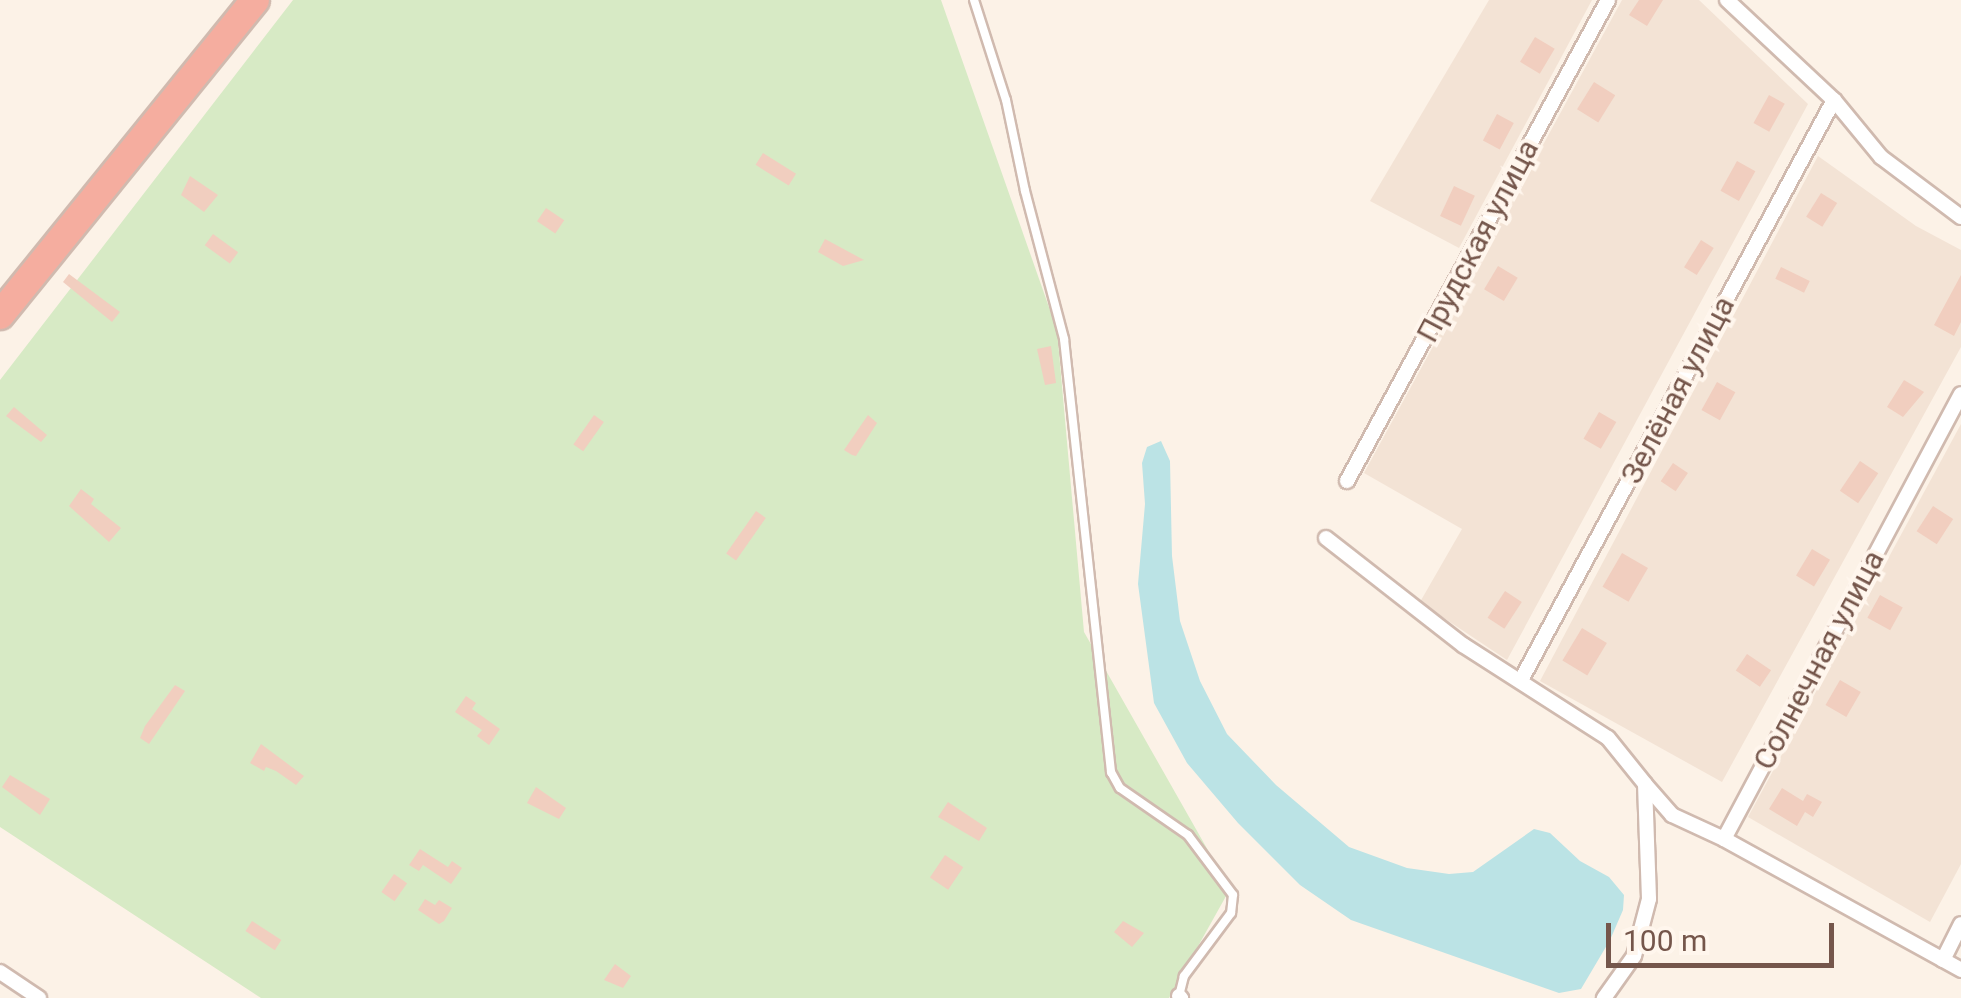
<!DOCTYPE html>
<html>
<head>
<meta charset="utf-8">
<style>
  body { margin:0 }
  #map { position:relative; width:1961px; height:998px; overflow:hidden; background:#fcf2e7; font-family:Roboto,sans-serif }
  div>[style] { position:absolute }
  .residential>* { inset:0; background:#f3e3d5 }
  .green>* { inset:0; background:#d7eac5 }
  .water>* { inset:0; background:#bbe3e5 }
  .building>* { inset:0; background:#f1cebf; transform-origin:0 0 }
  .roads { filter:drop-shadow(2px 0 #d0baaf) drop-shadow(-2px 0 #d0baaf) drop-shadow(0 2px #d0baaf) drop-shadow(0 -2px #d0baaf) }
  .lane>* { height:8px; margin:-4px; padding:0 4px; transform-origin:4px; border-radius:4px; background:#fff }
  .street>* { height:14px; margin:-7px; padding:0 7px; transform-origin:7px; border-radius:7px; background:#fff }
  .highway>* { height:28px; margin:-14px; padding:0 14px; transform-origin:14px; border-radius:14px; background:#f5ad9f }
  span { translate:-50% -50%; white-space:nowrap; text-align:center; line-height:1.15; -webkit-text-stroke:8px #fff6ed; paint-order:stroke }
  .street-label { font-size:30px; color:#75564b }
  .scale { position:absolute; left:1606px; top:923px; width:228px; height:45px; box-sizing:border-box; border:5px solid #75564b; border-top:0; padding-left:12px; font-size:30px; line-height:35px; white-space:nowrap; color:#75564b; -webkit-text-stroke:8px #fff6ed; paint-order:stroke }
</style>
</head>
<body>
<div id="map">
  <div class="residential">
    <div style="clip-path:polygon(1489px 0,1592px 0,1459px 248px,1370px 201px)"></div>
    <div style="clip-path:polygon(1622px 0,1699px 0,1808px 104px,1507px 660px,1420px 602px,1462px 529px,1364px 473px)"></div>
    <div style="clip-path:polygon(1818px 156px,1916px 226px,1961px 250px,1961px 347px,1722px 782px,1540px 681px)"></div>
    <div style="clip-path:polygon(1961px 424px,1961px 864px,1930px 922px,1748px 817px)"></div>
  </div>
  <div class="green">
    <div style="clip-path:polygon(293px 0,941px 0,1057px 330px,1084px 632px,1230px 889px,1169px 998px,261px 998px,0 827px,0 380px)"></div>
  </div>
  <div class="water">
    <div style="clip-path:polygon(1161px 441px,1170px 461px,1172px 556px,1180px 621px,1200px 681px,1227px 734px,1276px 785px,1349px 847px,1407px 868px,1449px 874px,1473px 872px,1534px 829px,1550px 833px,1580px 861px,1609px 877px,1624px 895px,1623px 910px,1610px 940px,1581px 989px,1559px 993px,1351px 920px,1300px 885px,1238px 823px,1187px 763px,1154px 703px,1138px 584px,1145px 504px,1142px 463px,1147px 447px)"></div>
  </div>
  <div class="building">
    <div style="clip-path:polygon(1639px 0,1663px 0,1647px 26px,1629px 15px)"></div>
    <div style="left:1535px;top:37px;width:23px;height:29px;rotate:31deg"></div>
    <div style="left:1594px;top:82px;width:25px;height:32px;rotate:32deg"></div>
    <div style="left:1769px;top:95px;width:18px;height:32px;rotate:29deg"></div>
    <div style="left:1497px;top:114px;width:19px;height:30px;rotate:28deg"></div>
    <div style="left:763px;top:153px;width:39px;height:14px;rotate:32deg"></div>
    <div style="left:1737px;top:161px;width:21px;height:34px;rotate:29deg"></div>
    <div style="clip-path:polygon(190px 176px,218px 195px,204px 212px,181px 195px)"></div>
    <div style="left:1454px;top:186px;width:23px;height:33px;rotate:25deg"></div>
    <div style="left:1821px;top:193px;width:19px;height:28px;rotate:32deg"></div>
    <div style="left:546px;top:208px;width:22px;height:16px;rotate:34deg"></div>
    <div style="left:213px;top:234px;width:31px;height:14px;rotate:36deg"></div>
    <div style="clip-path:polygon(825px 239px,864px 260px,843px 266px,818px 252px)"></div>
    <div style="left:1701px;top:240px;width:15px;height:32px;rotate:32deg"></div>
    <div style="left:1498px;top:266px;width:23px;height:27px;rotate:31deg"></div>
    <div style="left:1781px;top:267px;width:32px;height:13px;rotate:26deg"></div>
    <div style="clip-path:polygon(69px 274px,120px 312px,112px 322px,63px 282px)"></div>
    <div style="clip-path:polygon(1961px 275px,1961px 322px,1954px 336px,1934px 325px)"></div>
    <div style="clip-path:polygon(1051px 346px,1056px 383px,1045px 385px,1037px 349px)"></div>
    <div style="clip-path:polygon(1904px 380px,1924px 392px,1903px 417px,1887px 407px)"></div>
    <div style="left:1717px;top:382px;width:21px;height:32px;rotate:29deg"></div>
    <div style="clip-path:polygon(14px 407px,47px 435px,41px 442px,6px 416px)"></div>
    <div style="left:1599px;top:412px;width:20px;height:31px;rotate:30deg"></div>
    <div style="left:594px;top:415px;width:12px;height:36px;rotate:35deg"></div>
    <div style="clip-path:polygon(868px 415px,877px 423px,856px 456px,852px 455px,844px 450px)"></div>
    <div style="left:1860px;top:461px;width:22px;height:36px;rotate:34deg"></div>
    <div style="left:1673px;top:463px;width:18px;height:22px;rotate:34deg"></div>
    <div style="clip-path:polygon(81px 489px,94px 499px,91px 504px,121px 528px,109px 542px,69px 506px)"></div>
    <div style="left:1933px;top:506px;width:24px;height:30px;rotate:33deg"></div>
    <div style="left:756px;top:511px;width:12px;height:52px;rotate:35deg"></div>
    <div style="left:1812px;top:549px;width:21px;height:31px;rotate:31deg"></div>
    <div style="left:1622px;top:553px;width:30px;height:39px;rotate:30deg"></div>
    <div style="left:1505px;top:591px;width:20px;height:32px;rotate:33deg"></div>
    <div style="left:1880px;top:595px;width:26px;height:26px;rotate:29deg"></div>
    <div style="left:1582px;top:628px;width:29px;height:38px;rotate:31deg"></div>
    <div style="left:1747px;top:654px;width:29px;height:20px;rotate:34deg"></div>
    <div style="left:1840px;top:680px;width:24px;height:29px;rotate:30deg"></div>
    <div style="clip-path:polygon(175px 685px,185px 691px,149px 744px,140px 738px,145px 726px)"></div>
    <div style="clip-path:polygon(466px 696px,476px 703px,472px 709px,500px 729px,489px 745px,477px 736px,482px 730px,455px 712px)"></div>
    <div style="clip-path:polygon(261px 744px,304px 776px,296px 785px,276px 771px,266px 767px,264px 771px,250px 763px)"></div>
    <div style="clip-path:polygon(10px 775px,50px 799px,40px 815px,2px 787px)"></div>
    <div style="clip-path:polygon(536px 787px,566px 808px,559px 819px,527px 803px)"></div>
    <div style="clip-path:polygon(1782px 788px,1803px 801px,1807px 794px,1822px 802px,1813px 817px,1805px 812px,1797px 826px,1769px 809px)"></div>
    <div style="clip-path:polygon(948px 802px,987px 828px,979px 841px,938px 817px)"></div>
    <div style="clip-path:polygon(420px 849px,448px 867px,452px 861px,462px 868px,451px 884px,423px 865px,419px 871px,409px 865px)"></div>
    <div style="left:945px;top:855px;width:22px;height:27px;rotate:34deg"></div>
    <div style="left:394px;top:874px;width:16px;height:22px;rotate:35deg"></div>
    <div style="clip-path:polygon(425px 899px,435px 905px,439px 900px,452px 908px,444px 921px,439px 924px,418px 910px)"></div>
    <div style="left:252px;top:921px;width:35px;height:12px;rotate:33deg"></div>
    <div style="clip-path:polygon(1123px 921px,1144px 933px,1132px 947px,1114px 932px)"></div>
    <div style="clip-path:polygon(615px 964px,631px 976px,623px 988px,604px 980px)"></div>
  </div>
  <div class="roads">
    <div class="lane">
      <div style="left:974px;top:0;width:105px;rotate:72.3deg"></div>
      <div style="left:1006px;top:100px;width:93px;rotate:78.2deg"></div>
      <div style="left:1025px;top:191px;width:153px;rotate:75.2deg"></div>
      <div style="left:1064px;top:339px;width:436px;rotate:83.8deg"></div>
      <div style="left:1111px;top:772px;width:18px;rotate:61deg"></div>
      <div style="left:1120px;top:788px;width:83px;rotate:34.7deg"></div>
      <div style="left:1188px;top:835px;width:75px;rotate:53.1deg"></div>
      <div style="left:1233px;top:895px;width:18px;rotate:96deg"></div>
      <div style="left:1231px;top:913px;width:79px;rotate:126.7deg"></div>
      <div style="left:1184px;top:976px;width:21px;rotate:104deg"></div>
    </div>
    <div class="street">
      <div style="left:1727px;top:0;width:146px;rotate:43.1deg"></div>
      <div style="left:1834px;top:100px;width:74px;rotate:50.5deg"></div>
      <div style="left:1881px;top:157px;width:100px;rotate:36.9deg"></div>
      <div style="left:1347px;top:481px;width:547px;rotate:-61.51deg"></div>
      <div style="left:1326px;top:538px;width:174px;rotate:38deg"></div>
      <div style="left:1463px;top:645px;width:172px;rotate:32.7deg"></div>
      <div style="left:1608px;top:738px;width:59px;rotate:51.2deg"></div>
      <div style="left:1645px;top:784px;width:115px;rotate:88deg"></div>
      <div style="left:1649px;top:899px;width:59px;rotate:104.7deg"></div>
      <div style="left:1634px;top:956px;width:52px;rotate:125.5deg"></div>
      <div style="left:1521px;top:680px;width:659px;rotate:-61.65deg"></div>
      <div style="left:1645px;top:784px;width:41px;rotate:48.9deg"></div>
      <div style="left:1672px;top:815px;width:57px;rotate:24.8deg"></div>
      <div style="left:1724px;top:839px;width:504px;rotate:-61.96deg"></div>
      <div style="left:1724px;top:839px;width:271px;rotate:28.9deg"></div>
      <div style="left:1943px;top:960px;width:40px;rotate:-63.4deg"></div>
      <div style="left:0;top:972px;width:47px;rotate:33.7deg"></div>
      <div style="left:1179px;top:996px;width:3px;rotate:45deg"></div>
    </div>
    <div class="highway">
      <div style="left:0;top:315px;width:405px;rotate:-51deg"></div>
    </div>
  </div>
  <div class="street-label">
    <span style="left:1478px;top:241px;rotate:-62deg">Прудская улица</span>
    <span style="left:1678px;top:390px;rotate:-62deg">Зелёная улица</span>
    <span style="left:1819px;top:660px;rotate:-62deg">Солнечная улица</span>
  </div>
  <div class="scale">100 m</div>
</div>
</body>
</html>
